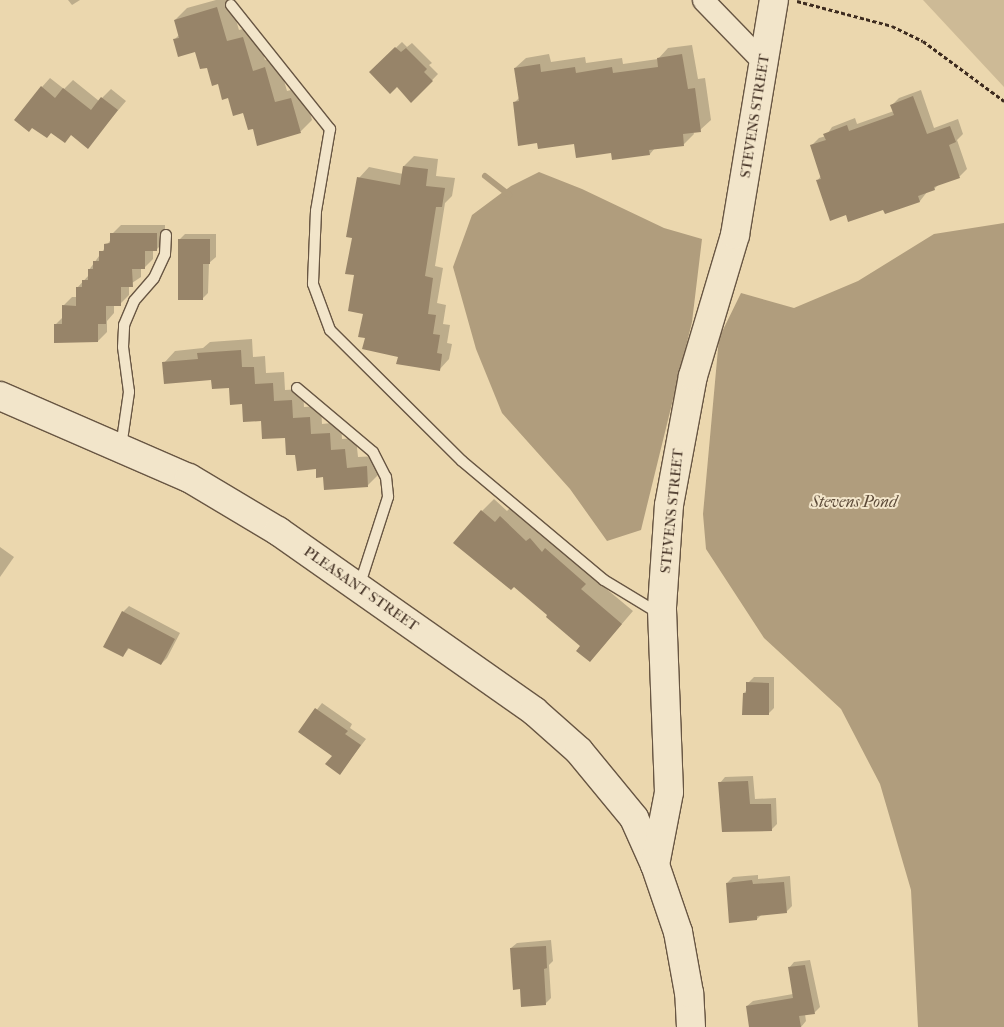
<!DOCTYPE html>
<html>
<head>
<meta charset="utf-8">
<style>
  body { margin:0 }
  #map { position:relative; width:1004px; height:1027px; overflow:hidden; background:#ebd7ae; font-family:"IM FELL French Canon",serif }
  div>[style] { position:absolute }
  .green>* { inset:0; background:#cdba96 }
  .water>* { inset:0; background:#b09d7d }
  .shadow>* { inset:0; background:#0003 }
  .stream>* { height:6px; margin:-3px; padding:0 3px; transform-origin:3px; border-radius:3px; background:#b09d7d }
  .building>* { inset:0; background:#978469 }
  .path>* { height:3px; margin-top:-1.5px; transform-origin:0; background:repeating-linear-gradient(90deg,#3d2b1f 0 4px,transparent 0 6.5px) }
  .roads { filter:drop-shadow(1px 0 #685643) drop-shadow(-1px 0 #685643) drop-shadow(0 1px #685643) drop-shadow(0 -1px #685643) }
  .lane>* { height:10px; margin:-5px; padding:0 5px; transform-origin:5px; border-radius:5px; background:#f2e5ca }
  .street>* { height:21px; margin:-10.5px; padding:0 10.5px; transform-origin:10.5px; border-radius:10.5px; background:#f2e5ca }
  .secondary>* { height:28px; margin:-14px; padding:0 14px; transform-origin:14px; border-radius:14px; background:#f2e5ca }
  span { translate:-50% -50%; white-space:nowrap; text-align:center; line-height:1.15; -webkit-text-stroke:4px #f2e5ca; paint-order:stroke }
  .street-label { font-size:15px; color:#3d2b1f }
  .water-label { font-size:16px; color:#5a4836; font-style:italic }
</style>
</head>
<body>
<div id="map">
  <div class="green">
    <div style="clip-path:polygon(923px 0,1004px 0,1004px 87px)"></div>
  </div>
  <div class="water">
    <div style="clip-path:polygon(539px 172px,582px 189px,664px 228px,702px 239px,692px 322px,641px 530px,607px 541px,570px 489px,502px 413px,476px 349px,453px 267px,472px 215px,511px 186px)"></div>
    <div style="clip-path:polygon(1004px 223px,1004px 1027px,918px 1027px,911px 890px,880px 784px,841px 709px,764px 638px,706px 549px,703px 514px,719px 338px,741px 293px,794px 308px,858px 281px,934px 234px)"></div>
  </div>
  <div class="shadow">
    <div style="clip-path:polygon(68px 0,80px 0,72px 5px)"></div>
    <div style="clip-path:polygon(216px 0,230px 0,239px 30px,255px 26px,265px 60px,277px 56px,287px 91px,303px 87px,312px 120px,301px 131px,254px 127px,196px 50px,174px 40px,179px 35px,175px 20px,187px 8px)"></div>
    <div style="clip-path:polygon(402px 42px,407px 47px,412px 43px,432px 63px,429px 65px,438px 74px,412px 101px,397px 86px,371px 72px)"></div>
    <div style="clip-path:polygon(692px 45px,698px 79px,705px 78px,711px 120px,700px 130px,693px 131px,694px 134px,684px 144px,655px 148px,650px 154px,612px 152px,576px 143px,538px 142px,514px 103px,520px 97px,515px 68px,526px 58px,549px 54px,551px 62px,585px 57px,586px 63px,622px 58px,623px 64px,658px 59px,668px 48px)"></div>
    <div style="clip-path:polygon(50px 78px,64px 89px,73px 80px,99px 101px,111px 89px,126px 101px,87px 147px,42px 87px)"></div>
    <div style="clip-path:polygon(921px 90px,934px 128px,958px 119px,963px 134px,957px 140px,967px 169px,960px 176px,940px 183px,934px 189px,927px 192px,920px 201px,847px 214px,817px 181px,821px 176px,811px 146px,819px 138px,826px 136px,832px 127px,855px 118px,857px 124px,894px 111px,892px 105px,899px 98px)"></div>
    <div style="clip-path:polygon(414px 156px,438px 159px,436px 176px,455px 178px,452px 196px,445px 203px,435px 266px,443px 268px,437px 303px,446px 305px,443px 324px,450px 325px,447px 343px,452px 344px,449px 359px,439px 370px,399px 356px,366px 338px,364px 313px,355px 274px,353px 237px,359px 178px,369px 167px,403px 174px,404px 166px)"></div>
    <div style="clip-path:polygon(121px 225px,165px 225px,165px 241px,156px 250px,153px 250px,153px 259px,144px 268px,141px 268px,141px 277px,129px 285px,129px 295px,120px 304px,114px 304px,114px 313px,107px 321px,107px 332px,98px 341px,56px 324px,63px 317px,63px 306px,72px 297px,77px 297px,77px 288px,89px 275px,89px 270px,112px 238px,112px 234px)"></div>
    <div style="clip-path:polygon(185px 234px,216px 234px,216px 257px,209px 263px,208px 293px,202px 299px,179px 240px)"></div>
    <div style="clip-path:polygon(252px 339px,253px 357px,265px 356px,266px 373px,284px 372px,285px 390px,303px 389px,304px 407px,321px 406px,322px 424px,341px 422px,342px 439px,356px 438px,358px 457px,378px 456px,379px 474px,367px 486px,324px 476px,297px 453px,286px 436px,243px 403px,231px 386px,164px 363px,175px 351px,203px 348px,210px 342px)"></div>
    <div style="clip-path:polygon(494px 499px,507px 511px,513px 505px,597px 572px,592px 577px,633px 611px,590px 661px,582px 645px,549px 615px,482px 511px)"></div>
    <div style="clip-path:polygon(0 547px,14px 557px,0 577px)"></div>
    <div style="clip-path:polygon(129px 606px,180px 633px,167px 658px,161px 664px,130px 647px,123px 656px,123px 612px)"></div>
    <div style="clip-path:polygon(754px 677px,774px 677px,774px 708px,768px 714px,744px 693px,747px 690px,748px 683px)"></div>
    <div style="clip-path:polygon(322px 703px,352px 724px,350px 728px,366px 739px,340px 773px,333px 755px,300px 732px)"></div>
    <div style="clip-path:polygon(753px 776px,755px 799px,776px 798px,777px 824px,771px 830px,720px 783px,725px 777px)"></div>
    <div style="clip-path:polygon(758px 875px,758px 879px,790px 876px,792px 906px,786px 912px,762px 914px,757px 919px,727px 883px,733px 877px)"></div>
    <div style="clip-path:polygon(551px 940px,553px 961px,549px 965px,551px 998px,545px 1004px,522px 988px,511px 948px,517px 943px)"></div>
    <div style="clip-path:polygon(810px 960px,820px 1007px,814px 1013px,805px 1014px,806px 1021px,801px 1027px,751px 1027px,747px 1006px,753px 1001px,793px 994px,789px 968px,794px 962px)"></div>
  </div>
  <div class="stream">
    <div style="left:485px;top:176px;width:31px;rotate:38deg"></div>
  </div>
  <div class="building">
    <div style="clip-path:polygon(217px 7px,227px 41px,243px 37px,253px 71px,265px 67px,275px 102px,291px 98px,301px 133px,257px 146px,253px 129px,248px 130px,243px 113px,233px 116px,228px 98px,222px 100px,218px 84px,212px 86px,207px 68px,200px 69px,195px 52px,178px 57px,173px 39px,179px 38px,174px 20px)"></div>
    <div style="clip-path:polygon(395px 47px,401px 52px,406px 48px,427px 69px,424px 72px,433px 81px,411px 103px,397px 87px,390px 94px,369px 72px)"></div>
    <div style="clip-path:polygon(682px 54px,688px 89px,695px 88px,701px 132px,683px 134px,684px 146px,649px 150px,650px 155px,612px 160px,611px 153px,576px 158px,574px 144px,538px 149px,537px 143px,518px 146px,513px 102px,519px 101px,514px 68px,540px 64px,541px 72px,575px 67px,576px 73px,612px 67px,613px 73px,658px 67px,657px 58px)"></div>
    <div style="clip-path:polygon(41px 86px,55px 98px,63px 88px,91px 110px,101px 97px,118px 110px,88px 149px,71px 135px,65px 143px,51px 133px,47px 138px,32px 128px,29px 132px,14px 120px)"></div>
    <div style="clip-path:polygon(913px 96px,927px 134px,950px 126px,956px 142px,949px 145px,960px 178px,934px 187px,935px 190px,918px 196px,920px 202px,885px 214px,883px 210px,848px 222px,846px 215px,830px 221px,816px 180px,821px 179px,810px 145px,826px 140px,823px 134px,847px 125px,849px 131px,894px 115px,890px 105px)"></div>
    <div style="clip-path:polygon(403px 166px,428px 169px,426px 186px,445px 188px,442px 207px,436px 207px,425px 276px,433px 278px,428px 314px,436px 315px,433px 334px,440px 335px,437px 353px,442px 354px,440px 371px,396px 364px,398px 357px,362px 349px,365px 338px,358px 337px,363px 314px,348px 311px,354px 275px,345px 274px,352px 238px,346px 237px,357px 177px,400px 185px)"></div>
    <div style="clip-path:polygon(110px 233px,157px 233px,157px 251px,145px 251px,145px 269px,132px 269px,133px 287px,121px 287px,121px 306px,106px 306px,106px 324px,98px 324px,98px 342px,54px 343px,54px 324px,62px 324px,62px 305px,76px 306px,76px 287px,82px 287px,82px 280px,88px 280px,88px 269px,93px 269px,93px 261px,99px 261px,99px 251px,104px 251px,104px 244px,110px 243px)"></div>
    <div style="clip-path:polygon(178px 239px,210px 239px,210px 264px,203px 264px,203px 300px,178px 300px)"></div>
    <div style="clip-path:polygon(241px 350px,242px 367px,254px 367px,255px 384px,273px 383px,274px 401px,292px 400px,293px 418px,310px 417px,311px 434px,330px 433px,331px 450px,345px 449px,347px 468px,367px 466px,368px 487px,324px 490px,323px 477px,316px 478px,316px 469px,297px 471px,295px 455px,286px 455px,285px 438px,262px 439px,261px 421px,243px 422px,242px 404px,230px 405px,229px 388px,212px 389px,211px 380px,164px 384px,162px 362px,198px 359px,197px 353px)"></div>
    <div style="clip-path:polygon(481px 510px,495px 522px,500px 516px,526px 541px,530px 538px,542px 552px,545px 548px,586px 584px,581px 589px,622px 624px,590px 662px,576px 651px,580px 646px,546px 617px,547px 615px,514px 587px,511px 590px,453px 543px)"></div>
    <div style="clip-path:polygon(122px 611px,175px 639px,161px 665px,128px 648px,123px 657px,103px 647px)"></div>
    <div style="clip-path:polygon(746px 682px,769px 683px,769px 715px,742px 715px,743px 693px,746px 693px)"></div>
    <div style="clip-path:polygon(315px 708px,348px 731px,345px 734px,361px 745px,340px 775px,325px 764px,332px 756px,298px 732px)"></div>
    <div style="clip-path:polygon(748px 781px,750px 804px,771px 804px,772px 831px,722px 832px,718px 782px)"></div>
    <div style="clip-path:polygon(752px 880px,753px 884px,784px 882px,787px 913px,757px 916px,757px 920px,729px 923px,726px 883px)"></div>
    <div style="clip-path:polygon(546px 946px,547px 968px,544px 969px,546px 1005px,521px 1007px,520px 989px,513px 990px,510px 948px)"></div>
    <div style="clip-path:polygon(805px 965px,815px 1014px,799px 1016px,801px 1027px,749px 1027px,746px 1006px,793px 998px,788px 967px)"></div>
  </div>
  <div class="path">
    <div style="left:797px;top:1px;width:98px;rotate:14.7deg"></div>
    <div style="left:892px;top:26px;width:34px;rotate:26deg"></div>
    <div style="left:923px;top:41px;width:101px;rotate:36.5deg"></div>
  </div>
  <div class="roads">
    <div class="lane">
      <div style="left:231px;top:5px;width:159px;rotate:51.4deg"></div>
      <div style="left:330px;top:129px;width:83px;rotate:99.7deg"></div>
      <div style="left:316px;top:211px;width:73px;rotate:92.4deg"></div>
      <div style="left:313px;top:284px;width:49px;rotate:69.7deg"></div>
      <div style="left:330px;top:330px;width:186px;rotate:44.8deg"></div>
      <div style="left:462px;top:461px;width:185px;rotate:40deg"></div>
      <div style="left:604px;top:580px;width:66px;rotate:31.3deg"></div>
      <div style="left:297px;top:388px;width:99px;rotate:40.1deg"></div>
      <div style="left:373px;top:452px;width:28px;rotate:63deg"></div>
      <div style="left:386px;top:477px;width:20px;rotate:84deg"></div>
      <div style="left:388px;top:497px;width:95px;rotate:107.9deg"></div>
      <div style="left:121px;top:447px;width:56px;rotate:-81.7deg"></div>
      <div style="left:129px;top:392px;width:45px;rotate:-97.6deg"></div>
      <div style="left:123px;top:347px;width:22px;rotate:-87deg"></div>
      <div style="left:124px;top:325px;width:26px;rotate:-67deg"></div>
      <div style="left:134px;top:301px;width:30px;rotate:-49deg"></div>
      <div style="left:154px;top:278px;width:26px;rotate:-65deg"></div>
      <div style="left:165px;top:254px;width:19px;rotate:-87deg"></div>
    </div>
    <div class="street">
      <div style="left:703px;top:0;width:86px;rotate:45.9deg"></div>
    </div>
    <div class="secondary">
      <div style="left:0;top:396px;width:206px;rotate:23.5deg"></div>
      <div style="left:189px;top:478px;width:104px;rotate:30.8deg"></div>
      <div style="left:278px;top:531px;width:313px;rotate:35.1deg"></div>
      <div style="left:534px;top:711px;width:60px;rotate:41.6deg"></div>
      <div style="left:579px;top:751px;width:87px;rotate:50.6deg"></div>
      <div style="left:634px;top:818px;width:51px;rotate:65.9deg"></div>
      <div style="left:691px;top:1027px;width:34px;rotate:-93deg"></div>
      <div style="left:689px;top:993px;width:62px;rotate:-100.2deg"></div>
      <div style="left:678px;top:932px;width:71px;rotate:-108.9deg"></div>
      <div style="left:655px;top:865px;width:74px;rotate:-79.1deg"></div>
      <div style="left:669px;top:792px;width:185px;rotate:-92.2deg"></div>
      <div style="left:662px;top:607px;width:102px;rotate:-86.1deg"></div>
      <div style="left:669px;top:505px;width:131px;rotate:-79.5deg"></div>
      <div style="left:693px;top:376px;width:147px;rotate:-73.4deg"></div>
      <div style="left:735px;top:235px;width:238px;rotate:-80.6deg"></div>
    </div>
  </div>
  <div class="street-label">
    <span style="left:755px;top:116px;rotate:-81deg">STEVENS STREET</span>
    <span style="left:672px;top:511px;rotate:-84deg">STEVENS STREET</span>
    <span style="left:361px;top:589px;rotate:35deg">PLEASANT STREET</span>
  </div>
  <div class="water-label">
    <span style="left:854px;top:502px">Stevens Pond</span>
  </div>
</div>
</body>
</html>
